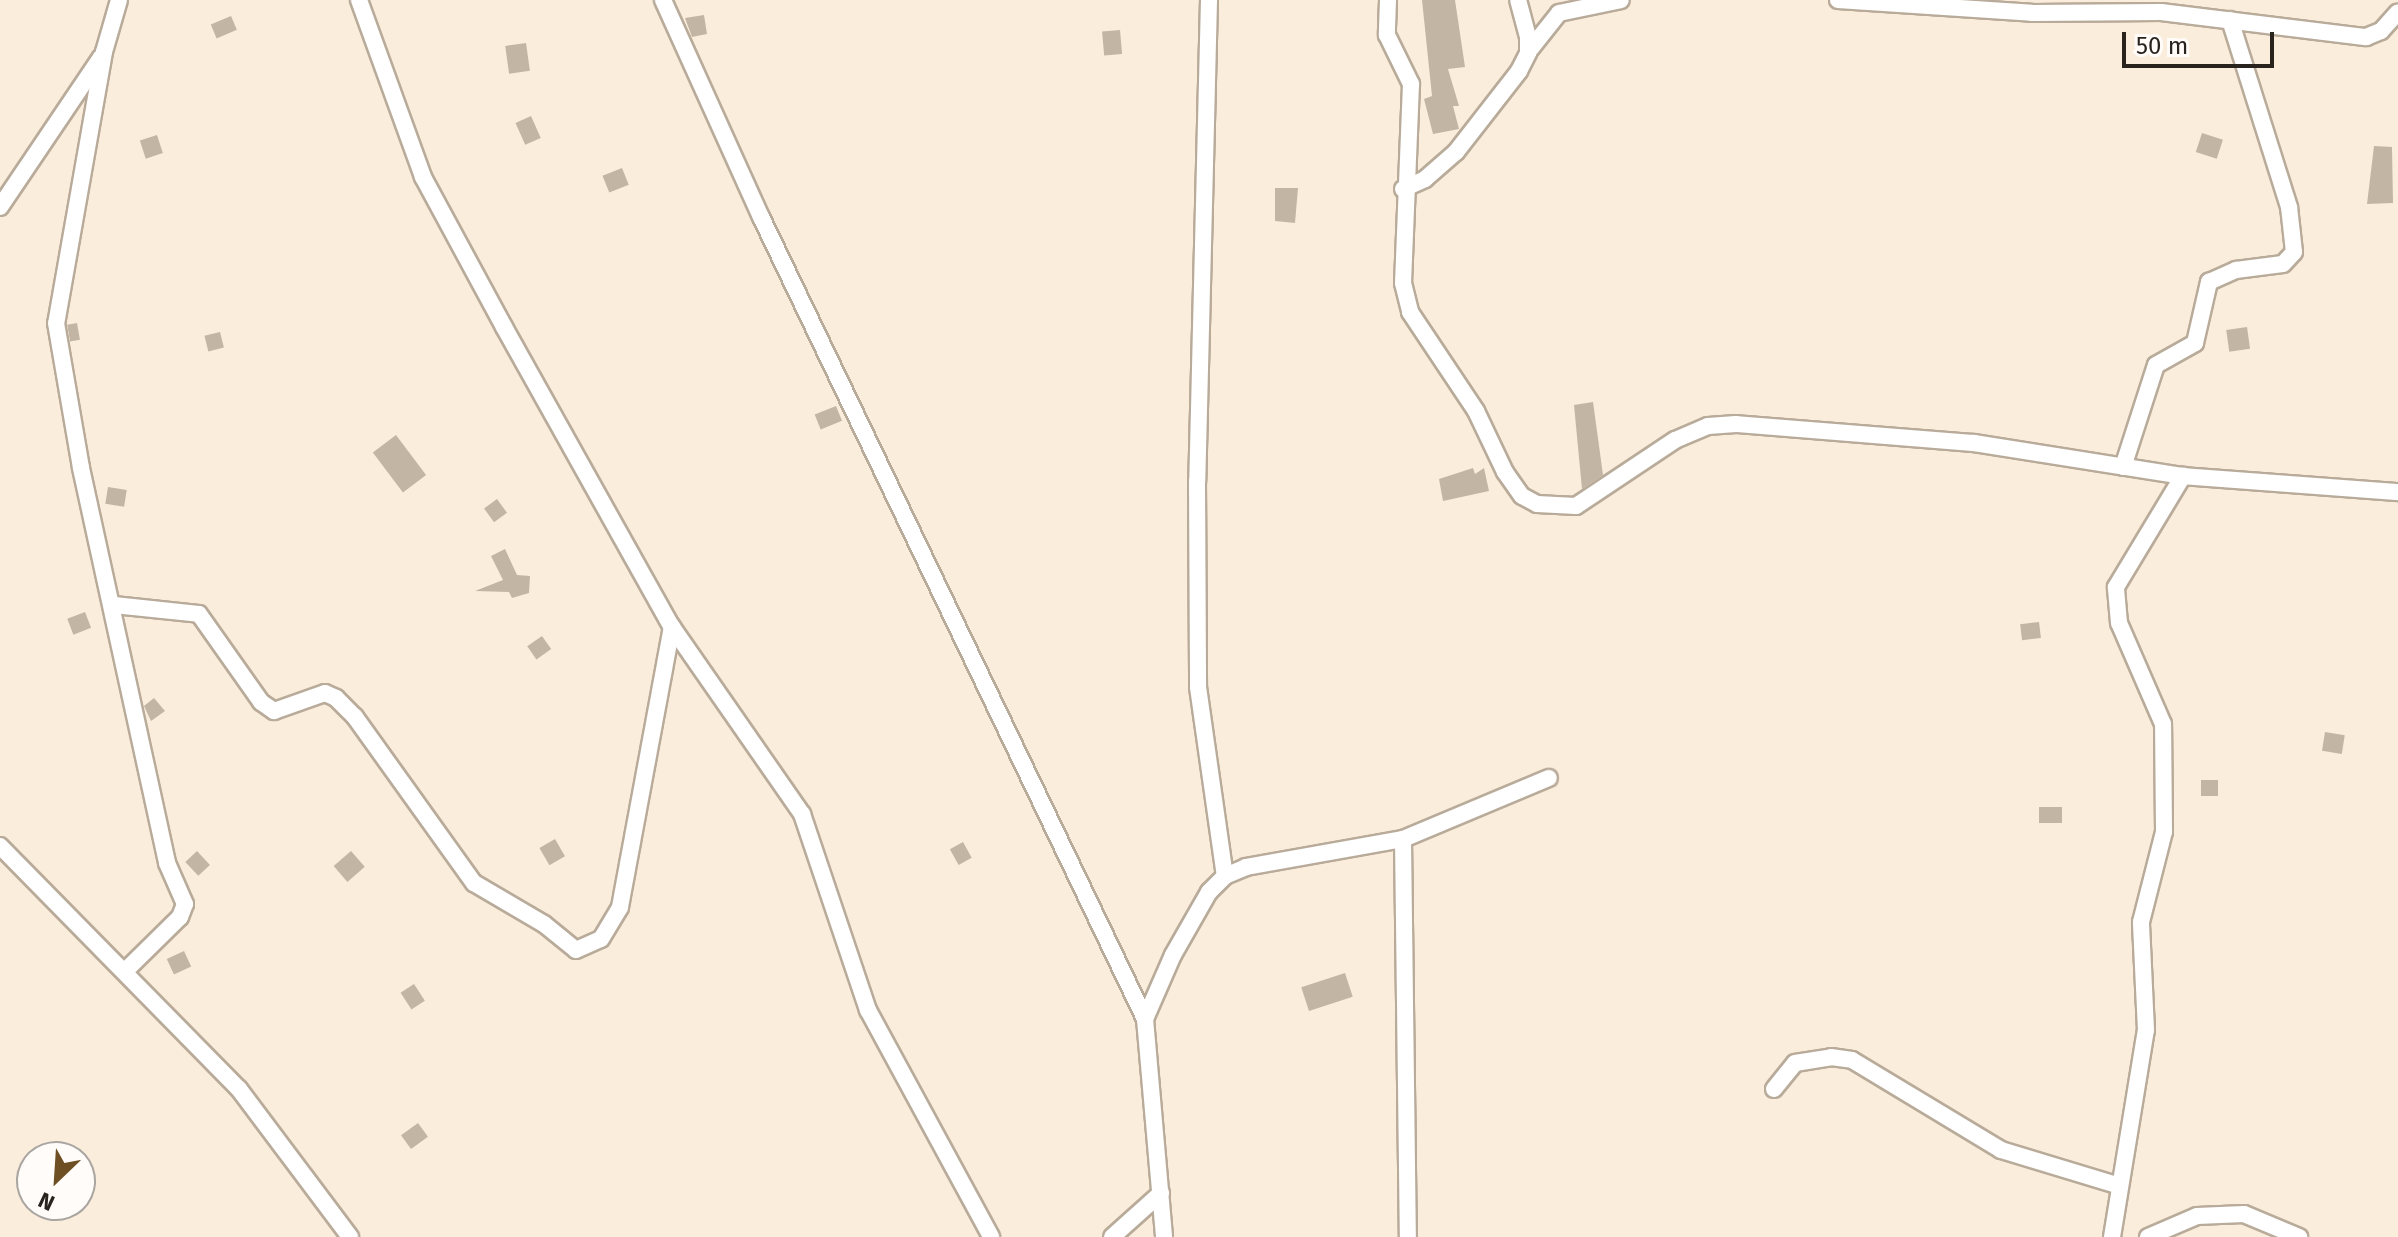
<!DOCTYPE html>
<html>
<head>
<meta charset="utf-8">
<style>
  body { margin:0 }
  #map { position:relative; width:2398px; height:1237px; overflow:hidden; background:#fbeddb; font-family:"Fira Sans",sans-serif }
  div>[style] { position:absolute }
  .building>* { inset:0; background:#c3b5a4; transform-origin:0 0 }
  .roads { filter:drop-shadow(2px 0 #b9ab9a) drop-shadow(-2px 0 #b9ab9a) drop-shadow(0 2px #b9ab9a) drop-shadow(0 -2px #b9ab9a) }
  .minor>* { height:16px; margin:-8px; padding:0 8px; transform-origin:8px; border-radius:8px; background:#fff }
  span { translate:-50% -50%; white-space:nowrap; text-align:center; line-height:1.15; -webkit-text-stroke:7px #fffcf9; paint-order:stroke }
  .north { position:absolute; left:16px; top:1141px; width:80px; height:80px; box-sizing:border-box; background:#fffcf9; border:2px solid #a9a5a1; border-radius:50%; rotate:205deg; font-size:22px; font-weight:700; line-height:32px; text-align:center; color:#28231d }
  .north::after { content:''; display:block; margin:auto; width:28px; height:36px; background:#6e4f24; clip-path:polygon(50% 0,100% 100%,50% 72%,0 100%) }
  .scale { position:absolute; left:2122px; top:32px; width:152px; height:36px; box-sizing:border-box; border:4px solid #28231d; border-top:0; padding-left:10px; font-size:24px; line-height:28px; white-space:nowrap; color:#28231d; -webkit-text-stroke:6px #fffcf9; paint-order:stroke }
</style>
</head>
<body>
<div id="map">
  <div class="building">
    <div style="clip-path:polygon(1422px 0,1455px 0,1465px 67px,1448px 69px,1459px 106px,1453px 106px,1459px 129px,1433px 134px,1424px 99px,1432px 96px)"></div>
    <div style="clip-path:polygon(704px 15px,707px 34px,692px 37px,685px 18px)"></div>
    <div style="left:231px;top:16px;width:15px;height:22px;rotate:67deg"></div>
    <div style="left:1120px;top:30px;width:24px;height:18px;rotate:85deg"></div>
    <div style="left:526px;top:43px;width:28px;height:21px;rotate:82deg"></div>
    <div style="left:531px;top:116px;width:24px;height:17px;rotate:66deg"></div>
    <div style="left:2202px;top:133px;width:22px;height:20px;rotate:18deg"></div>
    <div style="left:157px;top:135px;width:19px;height:18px;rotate:72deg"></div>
    <div style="clip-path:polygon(2374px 146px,2392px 147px,2393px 203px,2367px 204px)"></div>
    <div style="left:622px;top:168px;width:18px;height:21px;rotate:68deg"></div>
    <div style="clip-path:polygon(1275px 188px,1298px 188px,1295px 223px,1275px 221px)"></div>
    <div style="left:77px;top:323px;width:17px;height:10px;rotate:80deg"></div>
    <div style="left:2247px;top:327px;width:22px;height:21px;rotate:82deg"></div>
    <div style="left:220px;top:332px;width:16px;height:16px;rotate:76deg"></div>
    <div style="clip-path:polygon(1593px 402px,1603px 475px,1582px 489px,1574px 405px)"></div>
    <div style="left:836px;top:406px;width:16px;height:23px;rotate:68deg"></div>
    <div style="left:396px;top:435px;width:50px;height:29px;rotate:53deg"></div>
    <div style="clip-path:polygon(1473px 468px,1475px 474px,1484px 468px,1489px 491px,1443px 501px,1439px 479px)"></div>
    <div style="left:108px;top:487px;width:19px;height:17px;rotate:9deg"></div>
    <div style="left:497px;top:499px;width:17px;height:16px;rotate:54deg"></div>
    <div style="clip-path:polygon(505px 549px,517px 575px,530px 576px,529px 593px,512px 598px,509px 592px,475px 591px,503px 580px,491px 556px)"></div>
    <div style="left:85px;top:612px;width:17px;height:19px;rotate:69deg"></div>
    <div style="left:2039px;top:622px;width:16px;height:19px;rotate:83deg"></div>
    <div style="left:542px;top:636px;width:16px;height:18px;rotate:55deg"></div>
    <div style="clip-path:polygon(154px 698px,165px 711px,151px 721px,144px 706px)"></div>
    <div style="left:2325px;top:732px;width:20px;height:19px;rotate:9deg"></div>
    <div style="left:2201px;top:780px;width:17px;height:16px"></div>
    <div style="left:2062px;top:807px;width:16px;height:23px;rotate:90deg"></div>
    <div style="left:555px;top:839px;width:20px;height:18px;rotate:60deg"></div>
    <div style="left:963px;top:842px;width:18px;height:15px;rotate:61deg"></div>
    <div style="left:197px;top:851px;width:19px;height:16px;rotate:47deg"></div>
    <div style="left:351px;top:851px;width:21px;height:23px;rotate:49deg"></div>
    <div style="left:184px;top:951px;width:17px;height:19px;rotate:65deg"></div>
    <div style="left:1345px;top:973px;width:25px;height:46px;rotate:72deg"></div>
    <div style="left:414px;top:984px;width:20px;height:16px;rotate:57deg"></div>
    <div style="left:418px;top:1123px;width:17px;height:21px;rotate:54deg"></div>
  </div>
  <div class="roads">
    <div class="minor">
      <div style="left:119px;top:0;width:54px;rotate:106.1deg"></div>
      <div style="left:104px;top:52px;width:275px;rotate:100deg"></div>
      <div style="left:56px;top:323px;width:147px;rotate:80.2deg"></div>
      <div style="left:81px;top:468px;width:404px;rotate:77.7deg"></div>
      <div style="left:167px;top:863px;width:45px;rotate:66.3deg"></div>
      <div style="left:185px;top:904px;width:14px;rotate:111deg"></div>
      <div style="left:180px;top:917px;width:78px;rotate:135.5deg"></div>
      <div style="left:359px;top:0;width:188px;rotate:70.1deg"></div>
      <div style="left:423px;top:177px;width:170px;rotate:61.6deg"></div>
      <div style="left:504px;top:327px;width:344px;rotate:60.8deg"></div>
      <div style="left:672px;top:627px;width:228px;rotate:55.2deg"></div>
      <div style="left:802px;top:814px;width:207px;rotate:71.4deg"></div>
      <div style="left:868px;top:1010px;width:258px;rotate:61.5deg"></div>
      <div style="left:663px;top:0;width:238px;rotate:65.7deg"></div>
      <div style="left:761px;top:217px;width:889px;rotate:64.41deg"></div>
      <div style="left:1145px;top:1019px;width:219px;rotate:85deg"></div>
      <div style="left:1209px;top:0;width:482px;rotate:91.4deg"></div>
      <div style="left:1197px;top:482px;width:205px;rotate:89.7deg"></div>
      <div style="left:1198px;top:687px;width:191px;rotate:81.9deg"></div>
      <div style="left:1388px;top:0;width:35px;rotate:92deg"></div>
      <div style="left:1387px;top:35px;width:55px;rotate:63.9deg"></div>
      <div style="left:1411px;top:84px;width:199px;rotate:92.3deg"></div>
      <div style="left:1403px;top:283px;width:30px;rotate:76deg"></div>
      <div style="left:1410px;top:312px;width:119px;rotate:56.3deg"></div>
      <div style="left:1476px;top:411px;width:68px;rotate:64.6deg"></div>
      <div style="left:1505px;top:472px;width:29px;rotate:55deg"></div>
      <div style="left:1522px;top:496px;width:17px;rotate:28deg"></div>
      <div style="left:1537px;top:504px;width:39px;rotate:3deg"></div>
      <div style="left:1576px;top:506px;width:119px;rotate:-33.7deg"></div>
      <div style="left:1675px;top:440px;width:36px;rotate:-23deg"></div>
      <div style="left:1708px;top:426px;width:28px;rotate:-4deg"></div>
      <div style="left:1736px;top:424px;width:239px;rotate:4.6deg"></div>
      <div style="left:1974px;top:443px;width:212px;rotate:9deg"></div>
      <div style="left:2183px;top:476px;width:216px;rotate:4.3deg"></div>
      <div style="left:1838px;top:0;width:194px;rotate:3.8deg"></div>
      <div style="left:2032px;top:13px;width:129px;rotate:-0.4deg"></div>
      <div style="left:2161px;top:12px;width:207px;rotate:7deg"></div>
      <div style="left:2366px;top:37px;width:16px;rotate:-22deg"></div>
      <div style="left:2381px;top:31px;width:25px;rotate:-48deg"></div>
      <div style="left:1528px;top:52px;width:50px;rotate:-51.5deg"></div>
      <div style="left:1559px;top:13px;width:63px;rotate:-11.8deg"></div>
      <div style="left:1403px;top:189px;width:24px;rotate:-24deg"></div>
      <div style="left:1425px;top:179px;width:41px;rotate:-41.1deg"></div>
      <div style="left:1456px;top:152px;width:103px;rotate:-52.1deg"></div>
      <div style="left:1519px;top:71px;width:20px;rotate:-63deg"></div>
      <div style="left:1528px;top:53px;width:16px;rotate:-90deg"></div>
      <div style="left:1528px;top:37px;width:38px;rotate:-105deg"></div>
      <div style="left:0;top:207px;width:181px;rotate:-56deg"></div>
      <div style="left:2123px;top:467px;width:107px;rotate:-72.1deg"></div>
      <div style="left:2156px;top:365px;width:45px;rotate:-29.4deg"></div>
      <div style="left:2195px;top:343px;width:63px;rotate:-77.1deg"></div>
      <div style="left:2209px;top:282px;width:30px;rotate:-24deg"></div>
      <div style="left:2236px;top:270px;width:47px;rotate:-7.3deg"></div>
      <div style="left:2283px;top:264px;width:16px;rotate:-47deg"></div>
      <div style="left:2294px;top:252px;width:45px;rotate:-96.3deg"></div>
      <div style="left:2289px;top:207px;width:196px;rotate:-107.5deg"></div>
      <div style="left:114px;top:605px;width:85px;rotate:6deg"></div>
      <div style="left:199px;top:614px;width:108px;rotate:54.8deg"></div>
      <div style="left:261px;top:702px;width:16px;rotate:35deg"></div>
      <div style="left:274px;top:711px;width:54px;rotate:-19.4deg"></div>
      <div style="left:325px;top:693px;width:12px;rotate:24deg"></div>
      <div style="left:336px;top:698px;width:27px;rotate:45deg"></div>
      <div style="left:355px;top:717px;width:204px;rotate:54.4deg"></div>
      <div style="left:474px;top:883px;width:81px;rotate:30.4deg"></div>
      <div style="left:544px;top:924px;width:41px;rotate:39.1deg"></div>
      <div style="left:576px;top:950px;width:27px;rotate:-24deg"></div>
      <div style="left:601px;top:939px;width:37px;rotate:-59deg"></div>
      <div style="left:620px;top:907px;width:285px;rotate:-79.5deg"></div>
      <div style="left:1403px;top:839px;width:398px;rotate:89.3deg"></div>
      <div style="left:0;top:846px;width:341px;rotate:45.5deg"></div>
      <div style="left:239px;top:1089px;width:185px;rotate:53.1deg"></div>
      <div style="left:1145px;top:1019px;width:70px;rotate:-66.4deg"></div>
      <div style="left:1173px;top:955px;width:73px;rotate:-60.3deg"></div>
      <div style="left:1209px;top:892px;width:23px;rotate:-45deg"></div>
      <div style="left:1225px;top:876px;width:23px;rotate:-23deg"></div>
      <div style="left:1246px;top:867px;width:159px;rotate:-10.1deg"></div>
      <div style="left:1403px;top:839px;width:158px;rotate:-22.7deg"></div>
      <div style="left:1774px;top:1089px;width:33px;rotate:-51deg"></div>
      <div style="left:1795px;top:1063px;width:36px;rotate:-9deg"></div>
      <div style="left:1831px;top:1057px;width:21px;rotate:8deg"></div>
      <div style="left:1852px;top:1060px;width:174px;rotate:31.1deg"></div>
      <div style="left:2001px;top:1150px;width:121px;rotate:16.8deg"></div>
      <div style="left:1112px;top:1237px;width:66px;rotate:-41.9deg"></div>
      <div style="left:2112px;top:1237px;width:210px;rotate:-80.7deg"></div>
      <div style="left:2146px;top:1030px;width:108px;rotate:-92.7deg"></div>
      <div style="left:2141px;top:922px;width:93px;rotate:-75.7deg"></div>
      <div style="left:2164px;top:832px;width:108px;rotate:-90.5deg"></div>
      <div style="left:2163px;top:724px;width:110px;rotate:-113.5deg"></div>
      <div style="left:2119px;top:623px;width:36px;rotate:-95deg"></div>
      <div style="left:2116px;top:587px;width:130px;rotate:-58.9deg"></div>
      <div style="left:2148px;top:1237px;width:53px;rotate:-23.2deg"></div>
      <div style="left:2197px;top:1216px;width:47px;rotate:-2.4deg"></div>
      <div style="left:2244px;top:1214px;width:60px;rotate:22.7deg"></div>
    </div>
  </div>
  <div class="north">N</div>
  <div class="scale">50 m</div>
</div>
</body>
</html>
